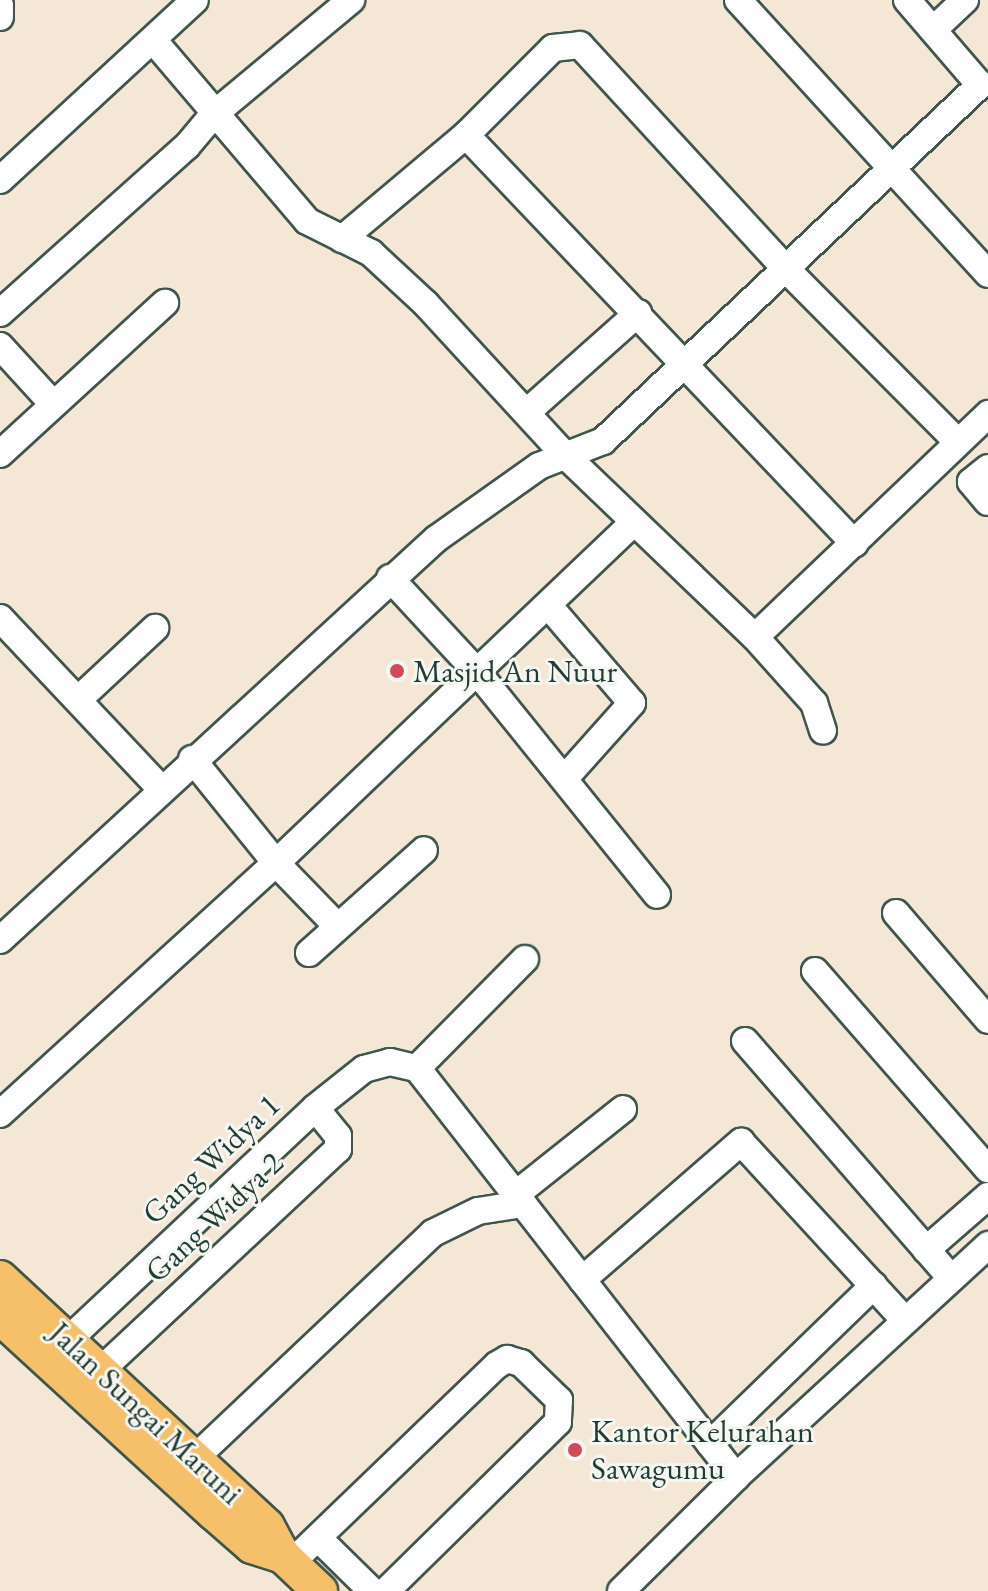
<!DOCTYPE html>
<html>
<head>
<meta charset="utf-8">
<style>
  body { margin:0 }
  #map { position:relative; width:988px; height:1591px; overflow:hidden; background:#f5e7d6; font-family:"EB Garamond",serif }
  div>[style] { position:absolute }
  .roads { filter:drop-shadow(2px 0 #3f564c) drop-shadow(-2px 0 #3f564c) drop-shadow(0 2px #3f564c) drop-shadow(0 -2px #3f564c) }
  .minor>* { height:26px; margin:-13px; padding:0 13px; transform-origin:13px; border-radius:13px; background:#fff }
  .major>* { height:34px; margin:-17px; padding:0 17px; transform-origin:17px; border-radius:17px; background:#f6c06b }
  .dots>* { width:22px; height:22px; translate:-50% -50%; box-sizing:border-box; border:4px solid #f6f6f2; border-radius:50% }
  span { translate:-50% -50%; white-space:nowrap; text-align:center; line-height:1.15; -webkit-text-stroke:6px #f6f6f2; paint-order:stroke }
  .poi-label { font-size:32px; color:#1f3d34 }
  .left { translate:0 -50%; text-align:left }
  .street-label { font-size:32px; color:#1f3d34 }
</style>
</head>
<body>
<div id="map">
  <div class="roads">
    <div class="minor">
      <div style="left:738px;top:0;width:371px;rotate:47.6deg"></div>
      <div style="left:907px;top:0;width:112px;rotate:49.3deg"></div>
      <div style="left:0;top:5px;width:12px;rotate:90deg"></div>
      <div style="left:933px;top:30px;width:44px;rotate:-43.2deg"></div>
      <div style="left:154px;top:41px;width:236px;rotate:49.6deg"></div>
      <div style="left:307px;top:221px;width:72px;rotate:26.6deg"></div>
      <div style="left:371px;top:253px;width:75px;rotate:42.8deg"></div>
      <div style="left:426px;top:304px;width:207px;rotate:47.4deg"></div>
      <div style="left:566px;top:456px;width:262px;rotate:43.8deg"></div>
      <div style="left:755px;top:637px;width:89px;rotate:48.2deg"></div>
      <div style="left:814px;top:703px;width:29px;rotate:72deg"></div>
      <div style="left:466px;top:135px;width:564px;rotate:46.44deg"></div>
      <div style="left:0;top:180px;width:265px;rotate:-42.7deg"></div>
      <div style="left:342px;top:239px;width:162px;rotate:-40deg"></div>
      <div style="left:466px;top:135px;width:123px;rotate:-45deg"></div>
      <div style="left:553px;top:48px;width:27px;rotate:-6deg"></div>
      <div style="left:580px;top:45px;width:303px;rotate:47.4deg"></div>
      <div style="left:785px;top:268px;width:245px;rotate:45.2deg"></div>
      <div style="left:0;top:313px;width:251px;rotate:-41.8deg"></div>
      <div style="left:187px;top:146px;width:40px;rotate:-50deg"></div>
      <div style="left:213px;top:115px;width:180px;rotate:-39.8deg"></div>
      <div style="left:0;top:346px;width:79px;rotate:47.6deg"></div>
      <div style="left:527px;top:412px;width:149px;rotate:-41.7deg"></div>
      <div style="left:0;top:454px;width:224px;rotate:-42.5deg"></div>
      <div style="left:988px;top:468px;width:22px;rotate:141deg"></div>
      <div style="left:971px;top:482px;width:26px;rotate:50deg"></div>
      <div style="left:390px;top:578px;width:129px;rotate:47.2deg"></div>
      <div style="left:478px;top:673px;width:285px;rotate:51.1deg"></div>
      <div style="left:548px;top:605px;width:129px;rotate:49.4deg"></div>
      <div style="left:632px;top:703px;width:101px;rotate:131.8deg"></div>
      <div style="left:0;top:618px;width:235px;rotate:46.7deg"></div>
      <div style="left:755px;top:637px;width:323px;rotate:-43.7deg"></div>
      <div style="left:80px;top:698px;width:103px;rotate:-43deg"></div>
      <div style="left:192px;top:759px;width:134px;rotate:51.1deg"></div>
      <div style="left:276px;top:863px;width:86px;rotate:45.9deg"></div>
      <div style="left:896px;top:913px;width:141px;rotate:49.3deg"></div>
      <div style="left:0;top:940px;width:592px;rotate:-42.61deg"></div>
      <div style="left:436px;top:539px;width:126px;rotate:-35.3deg"></div>
      <div style="left:539px;top:466px;width:69px;rotate:-21.3deg"></div>
      <div style="left:603px;top:441px;width:519px;rotate:-43.36deg"></div>
      <div style="left:309px;top:953px;width:154px;rotate:-41.8deg"></div>
      <div style="left:525px;top:959px;width:153px;rotate:134.7deg"></div>
      <div style="left:417px;top:1068px;width:519px;rotate:52.05deg"></div>
      <div style="left:815px;top:971px;width:263px;rotate:48.9deg"></div>
      <div style="left:745px;top:1041px;width:314px;rotate:49deg"></div>
      <div style="left:0;top:1114px;width:373px;rotate:-42.3deg"></div>
      <div style="left:276px;top:863px;width:494px;rotate:-43.6deg"></div>
      <div style="left:515px;top:1195px;width:138px;rotate:-38.5deg"></div>
      <div style="left:926px;top:1250px;width:82px;rotate:-41.1deg"></div>
      <div style="left:582px;top:1280px;width:211px;rotate:-41deg"></div>
      <div style="left:741px;top:1142px;width:241px;rotate:47.4deg"></div>
      <div style="left:68px;top:1340px;width:339px;rotate:-43.2deg"></div>
      <div style="left:315px;top:1108px;width:63px;rotate:-38.5deg"></div>
      <div style="left:364px;top:1069px;width:27px;rotate:-15deg"></div>
      <div style="left:390px;top:1062px;width:28px;rotate:13deg"></div>
      <div style="left:101px;top:1370px;width:324px;rotate:-43deg"></div>
      <div style="left:338px;top:1149px;width:13px;rotate:-90deg"></div>
      <div style="left:338px;top:1136px;width:36px;rotate:-129deg"></div>
      <div style="left:710px;top:1444px;width:228px;rotate:-44.1deg"></div>
      <div style="left:195px;top:1458px;width:328px;rotate:-43.4deg"></div>
      <div style="left:433px;top:1233px;width:50px;rotate:-26.1deg"></div>
      <div style="left:478px;top:1211px;width:46px;rotate:-8.8deg"></div>
      <div style="left:318px;top:1538px;width:76px;rotate:44.5deg"></div>
      <div style="left:290px;top:1564px;width:287px;rotate:-43.9deg"></div>
      <div style="left:497px;top:1365px;width:12px;rotate:-31deg"></div>
      <div style="left:507px;top:1359px;width:15px;rotate:16deg"></div>
      <div style="left:521px;top:1363px;width:53px;rotate:44.2deg"></div>
      <div style="left:559px;top:1400px;width:22px;rotate:93deg"></div>
      <div style="left:558px;top:1422px;width:241px;rotate:135.5deg"></div>
      <div style="left:621px;top:1591px;width:162px;rotate:-44.7deg"></div>
      <div style="left:736px;top:1477px;width:343px;rotate:-42.6deg"></div>
    </div>
    <div class="major">
      <div style="left:0;top:1278px;width:364px;rotate:42.9deg"></div>
      <div style="left:267px;top:1526px;width:34px;rotate:62deg"></div>
      <div style="left:0;top:1317px;width:290px;rotate:42.5deg"></div>
      <div style="left:214px;top:1513px;width:50px;rotate:41deg"></div>
      <div style="left:252px;top:1546px;width:33px;rotate:18deg"></div>
      <div style="left:283px;top:1556px;width:51px;rotate:43.4deg"></div>
    </div>
  </div>
  <div class="dots">
    <div style="left:397px;top:671px;background:#d1495b"></div>
    <div style="left:575px;top:1450px;background:#d1495b"></div>
  </div>
  <div class="poi-label">
    <span class="left" style="left:413px;top:671px">Masjid An Nuur</span>
    <span class="left" style="left:591px;top:1450px">Kantor Kelurahan<br>Sawagumu</span>
  </div>
  <div class="street-label">
    <span style="left:211px;top:1159px;rotate:-43deg">Gang Widya 1</span>
    <span style="left:214px;top:1217px;rotate:-43deg">Gang Widya 2</span>
    <span style="left:146px;top:1413px;rotate:43deg">Jalan Sungai Maruni</span>
  </div>
</div>
</body>
</html>
